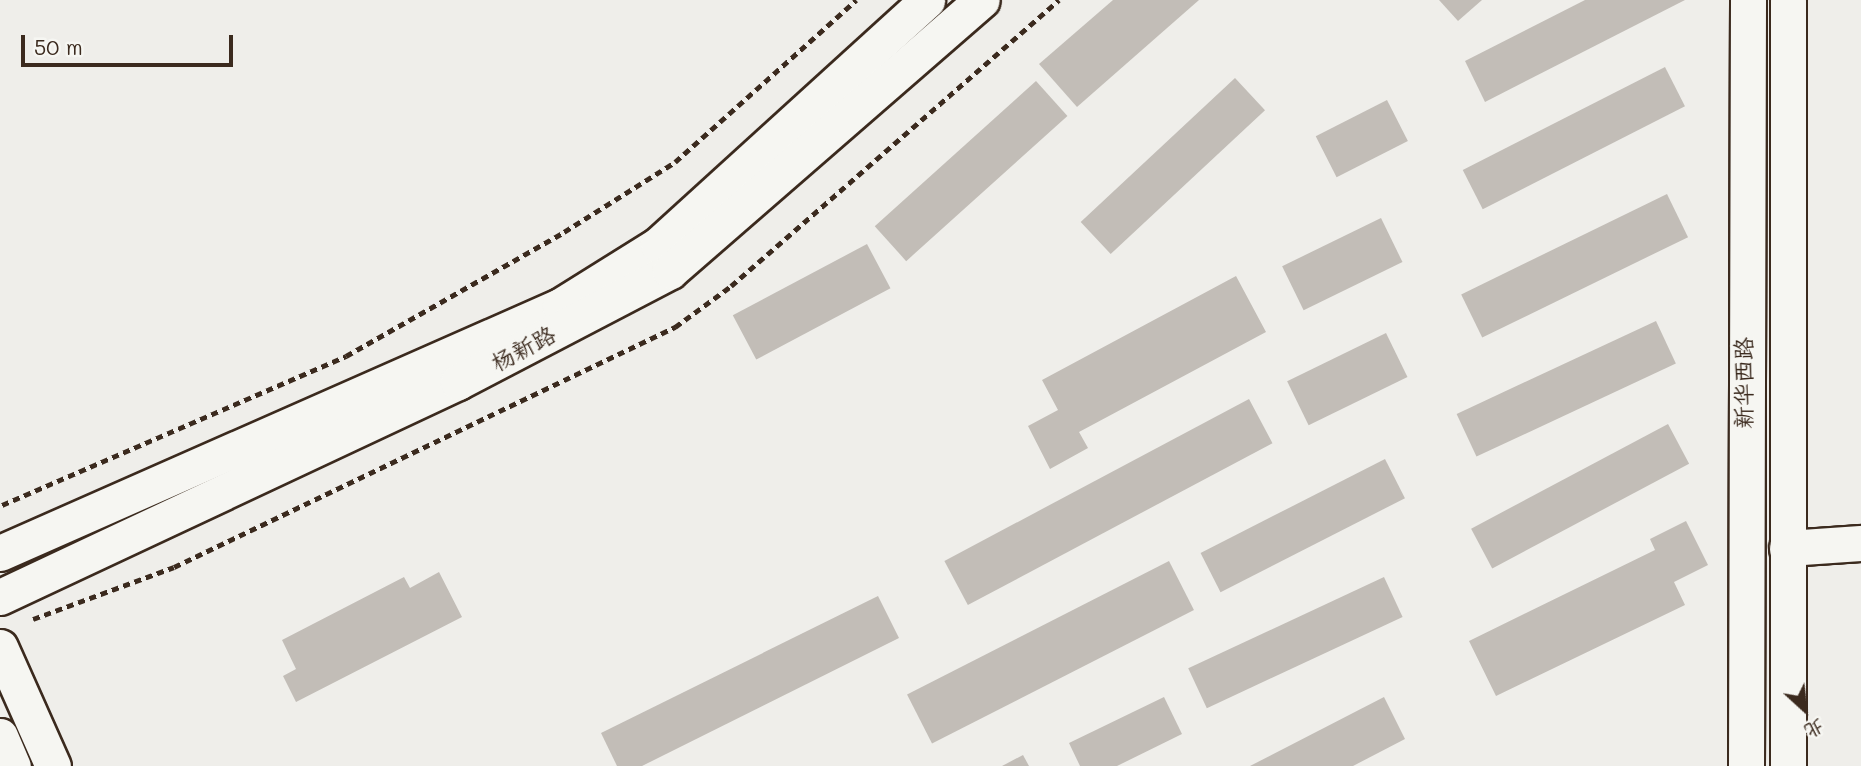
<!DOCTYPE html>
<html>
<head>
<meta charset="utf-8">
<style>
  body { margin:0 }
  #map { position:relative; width:1861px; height:766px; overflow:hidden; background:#efeeea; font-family:Mali,"LXGW WenKai TC",sans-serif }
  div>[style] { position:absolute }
  .building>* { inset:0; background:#c2bdb7; transform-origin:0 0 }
  .path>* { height:4.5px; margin-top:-2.25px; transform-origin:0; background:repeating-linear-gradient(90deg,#3b2a1e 0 7px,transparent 0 12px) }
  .roads { filter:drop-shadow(2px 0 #3b2a1e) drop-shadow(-2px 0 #3b2a1e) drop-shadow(0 2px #3b2a1e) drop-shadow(0 -2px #3b2a1e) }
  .secondary>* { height:35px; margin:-17.5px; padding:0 17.5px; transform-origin:17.5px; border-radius:17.5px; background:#f6f6f2 }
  span { translate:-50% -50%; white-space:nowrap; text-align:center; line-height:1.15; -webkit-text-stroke:5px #f6f6f2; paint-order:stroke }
  .street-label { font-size:23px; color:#3b2a1e }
  .north { position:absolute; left:1770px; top:675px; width:70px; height:70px; -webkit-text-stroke:5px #f6f6f2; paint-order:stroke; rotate:153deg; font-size:19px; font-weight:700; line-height:28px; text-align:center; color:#3b2a1e }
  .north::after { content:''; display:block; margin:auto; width:24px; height:32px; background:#3b2a1e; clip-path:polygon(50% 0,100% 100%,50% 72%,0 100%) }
  .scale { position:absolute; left:21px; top:35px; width:212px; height:32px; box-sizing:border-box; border:4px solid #3b2a1e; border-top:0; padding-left:9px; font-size:21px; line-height:24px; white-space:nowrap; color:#3b2a1e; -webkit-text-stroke:5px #f6f6f2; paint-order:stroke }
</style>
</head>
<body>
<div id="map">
  <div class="building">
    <div style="clip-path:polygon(1113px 0,1199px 0,1077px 107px,1039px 64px)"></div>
    <div style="clip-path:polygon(1439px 0,1482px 0,1458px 21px)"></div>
    <div style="clip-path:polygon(1585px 0,1685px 0,1485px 102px,1465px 61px)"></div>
    <div style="left:1665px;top:67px;width:44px;height:227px;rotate:63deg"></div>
    <div style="left:1235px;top:78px;width:44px;height:211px;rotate:47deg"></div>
    <div style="left:1036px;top:81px;width:47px;height:217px;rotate:48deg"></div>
    <div style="left:1387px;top:100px;width:46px;height:80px;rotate:63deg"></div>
    <div style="left:1667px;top:194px;width:48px;height:229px;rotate:64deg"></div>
    <div style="left:1381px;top:218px;width:49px;height:110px;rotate:64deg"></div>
    <div style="left:867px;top:244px;width:50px;height:152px;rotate:62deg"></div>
    <div style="clip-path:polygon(1236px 276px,1266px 332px,1079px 432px,1088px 448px,1050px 469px,1028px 426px,1058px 410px,1042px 380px)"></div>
    <div style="left:1656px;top:321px;width:47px;height:220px;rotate:65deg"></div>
    <div style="left:1386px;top:333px;width:49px;height:110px;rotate:64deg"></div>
    <div style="left:1249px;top:399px;width:50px;height:345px;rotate:62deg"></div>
    <div style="left:1668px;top:424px;width:45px;height:223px;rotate:62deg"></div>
    <div style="left:1385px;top:459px;width:44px;height:207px;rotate:63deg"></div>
    <div style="clip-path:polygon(1686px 521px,1708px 565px,1674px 582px,1685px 605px,1496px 696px,1469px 641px,1655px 550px,1650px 539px)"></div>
    <div style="left:1169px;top:561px;width:55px;height:294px;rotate:63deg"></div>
    <div style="clip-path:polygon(439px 572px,462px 617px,296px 702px,283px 676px,296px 669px,282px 640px,404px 577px,410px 588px)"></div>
    <div style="left:1384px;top:577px;width:44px;height:216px;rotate:65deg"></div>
    <div style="clip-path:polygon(878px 596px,899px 638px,642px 766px,617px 766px,601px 733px)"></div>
    <div style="clip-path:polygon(1164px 697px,1182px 734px,1117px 766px,1080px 766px,1069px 743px)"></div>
    <div style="clip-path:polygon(1384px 697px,1405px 739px,1353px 766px,1250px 766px)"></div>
    <div style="clip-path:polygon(1023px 755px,1029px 766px,1002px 766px)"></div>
  </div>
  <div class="path">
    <div style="left:2px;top:505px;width:375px;rotate:-23.4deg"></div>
    <div style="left:346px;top:356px;width:251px;rotate:-29.6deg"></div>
    <div style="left:564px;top:232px;width:131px;rotate:-32.2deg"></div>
    <div style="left:675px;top:162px;width:243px;rotate:-41.8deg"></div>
    <div style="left:33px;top:619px;width:150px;rotate:-20.2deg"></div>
    <div style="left:174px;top:567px;width:556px;rotate:-25.6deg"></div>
    <div style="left:675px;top:327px;width:69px;rotate:-36.2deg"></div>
    <div style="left:731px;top:286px;width:435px;rotate:-41.1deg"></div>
  </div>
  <div class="roads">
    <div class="secondary">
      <div style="left:1787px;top:548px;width:74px;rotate:-3.9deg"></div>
      <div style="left:0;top:553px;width:612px;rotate:-23.8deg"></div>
      <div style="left:560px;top:306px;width:115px;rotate:-31.9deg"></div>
      <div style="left:658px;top:245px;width:364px;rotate:-42.3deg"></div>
      <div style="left:0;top:597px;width:506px;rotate:-25.15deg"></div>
      <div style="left:458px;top:382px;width:239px;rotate:-27.6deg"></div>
      <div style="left:670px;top:271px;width:413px;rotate:-41deg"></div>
      <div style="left:0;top:647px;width:130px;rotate:66deg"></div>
      <div style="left:0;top:736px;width:33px;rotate:67deg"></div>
      <div style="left:1746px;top:766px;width:766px;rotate:-89.85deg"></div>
      <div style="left:1788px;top:766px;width:766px;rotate:-90deg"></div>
    </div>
  </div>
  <div class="street-label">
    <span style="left:523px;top:348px;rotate:-28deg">杨新路</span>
    <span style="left:1743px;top:383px;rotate:-90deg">新华西路</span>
  </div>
  <div class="north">北</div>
  <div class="scale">50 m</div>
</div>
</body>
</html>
